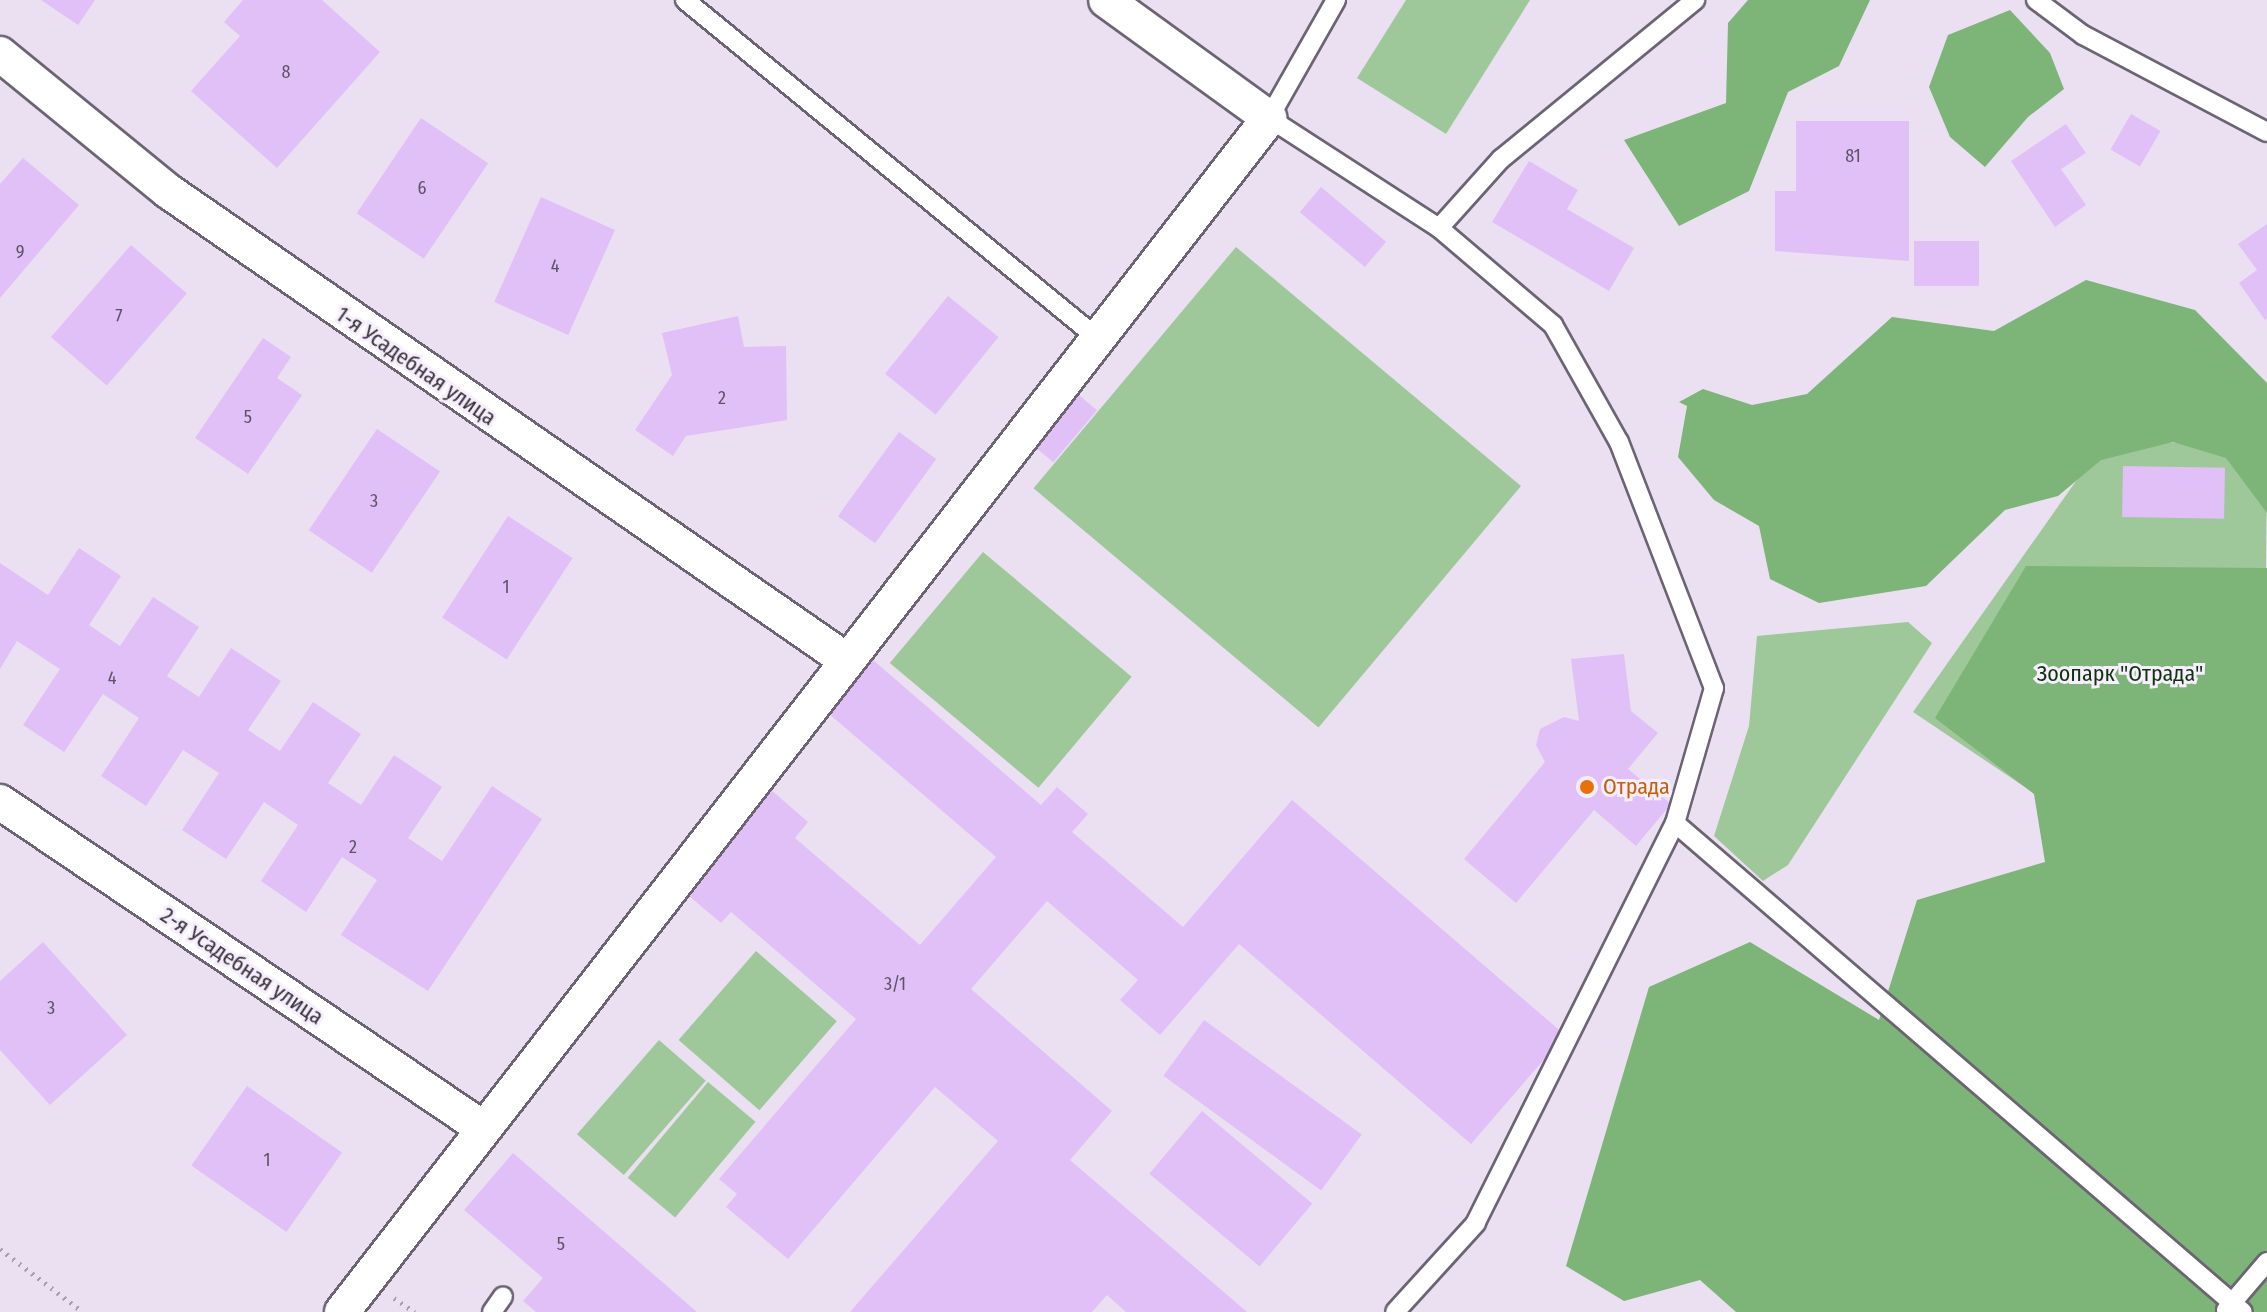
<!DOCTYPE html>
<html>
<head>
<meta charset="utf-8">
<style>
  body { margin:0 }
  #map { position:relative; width:2267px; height:1312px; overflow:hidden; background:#eae0f2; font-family:"Fira Sans Condensed",sans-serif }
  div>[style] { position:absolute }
  .green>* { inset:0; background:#9ec89a; transform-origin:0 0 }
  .forest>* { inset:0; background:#7db478 }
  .building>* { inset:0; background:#e0c0f7; transform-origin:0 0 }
  .path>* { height:5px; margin-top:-2.5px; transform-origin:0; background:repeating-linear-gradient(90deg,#a79fad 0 2px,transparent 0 8px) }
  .roads { filter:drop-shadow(2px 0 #6c6473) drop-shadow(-2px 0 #6c6473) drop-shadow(0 2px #6c6473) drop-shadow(0 -2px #6c6473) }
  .lane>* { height:18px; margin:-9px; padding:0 9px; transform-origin:9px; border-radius:9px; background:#fff }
  .street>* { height:34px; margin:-17px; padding:0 17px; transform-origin:17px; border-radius:17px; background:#fff }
  .dots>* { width:22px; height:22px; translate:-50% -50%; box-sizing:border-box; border:4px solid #f6eefd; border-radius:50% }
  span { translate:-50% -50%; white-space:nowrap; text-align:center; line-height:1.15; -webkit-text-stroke:6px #f6eefd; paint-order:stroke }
  .number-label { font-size:18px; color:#5e5366 }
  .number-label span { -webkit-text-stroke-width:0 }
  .street-label { font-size:22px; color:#332f36 }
  .park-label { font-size:22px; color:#0d340b }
  .food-label { font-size:22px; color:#c56008 }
  .left { translate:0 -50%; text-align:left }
</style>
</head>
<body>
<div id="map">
  <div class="green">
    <div style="clip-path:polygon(1406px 0,1530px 0,1446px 134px,1357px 78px)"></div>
    <div style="left:1236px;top:247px;width:372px;height:315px;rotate:40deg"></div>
    <div style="clip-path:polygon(2105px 440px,2244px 445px,2267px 465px,2262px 946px,1913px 712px)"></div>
    <div style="left:983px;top:552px;width:194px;height:145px;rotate:40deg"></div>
    <div style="clip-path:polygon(1908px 622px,1932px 643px,1788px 865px,1763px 881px,1714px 836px,1749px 726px,1757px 636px)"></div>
    <div style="left:756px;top:951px;width:107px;height:118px;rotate:41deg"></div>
    <div style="left:659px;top:1040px;width:62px;height:125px;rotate:41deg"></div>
    <div style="left:708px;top:1082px;width:62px;height:125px;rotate:40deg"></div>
  </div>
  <div class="forest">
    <div style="clip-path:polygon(1748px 0,1870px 0,1839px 66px,1788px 92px,1749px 191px,1679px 226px,1624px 140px,1726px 103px,1728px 23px)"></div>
    <div style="clip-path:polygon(2010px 10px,2050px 53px,2064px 89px,2028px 117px,1985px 167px,1950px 137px,1929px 87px,1948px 35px)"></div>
    <div style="clip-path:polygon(2086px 280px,2195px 310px,2267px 383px,2267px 513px,2226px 458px,2173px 442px,2101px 460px,2058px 496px,2005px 510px,1926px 586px,1819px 603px,1770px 579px,1759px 526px,1714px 500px,1678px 457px,1687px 406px,1679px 402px,1703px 389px,1752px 405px,1807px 394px,1892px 317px,1994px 331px)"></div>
    <div style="clip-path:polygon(2026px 566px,2267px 568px,2267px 1312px,1736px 1312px,1700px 1280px,1624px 1301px,1566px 1266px,1649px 987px,1750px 942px,1879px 1020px,1917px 900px,2045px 862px,2034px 794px,1935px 718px)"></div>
  </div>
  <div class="building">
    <div style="clip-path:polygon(41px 0,95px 0,78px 25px)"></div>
    <div style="clip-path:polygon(243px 0,322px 0,380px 52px,277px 168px,191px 91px,240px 36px,224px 22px)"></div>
    <div style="left:2131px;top:114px;width:34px;height:41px;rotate:30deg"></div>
    <div style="left:421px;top:118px;width:81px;height:115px;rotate:34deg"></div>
    <div style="clip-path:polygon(1796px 121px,1909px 121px,1909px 261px,1775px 251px,1775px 191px,1796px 191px)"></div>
    <div style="clip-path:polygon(2066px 124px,2086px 153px,2061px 169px,2086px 205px,2055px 227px,2011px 161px)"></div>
    <div style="clip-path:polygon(23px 158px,79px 205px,0 298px,0 184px)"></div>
    <div style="clip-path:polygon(1529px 161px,1578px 190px,1567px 209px,1634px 248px,1609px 291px,1492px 222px)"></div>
    <div style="left:1321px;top:187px;width:85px;height:33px;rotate:40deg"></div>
    <div style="left:541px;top:197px;width:81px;height:115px;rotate:24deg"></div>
    <div style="clip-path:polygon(2267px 224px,2267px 318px,2265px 320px,2239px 283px,2257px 270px,2238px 244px)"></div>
    <div style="left:1979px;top:241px;width:45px;height:65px;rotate:90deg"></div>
    <div style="left:131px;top:245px;width:74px;height:122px;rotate:41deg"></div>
    <div style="left:948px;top:296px;width:65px;height:100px;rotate:39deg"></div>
    <div style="clip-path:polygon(738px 316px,744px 347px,786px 346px,787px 420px,686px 436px,673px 456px,635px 430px,672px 375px,662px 333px)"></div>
    <div style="clip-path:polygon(263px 338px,291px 357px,277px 378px,302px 395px,248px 474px,195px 438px)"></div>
    <div style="left:1074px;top:391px;width:30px;height:68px;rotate:40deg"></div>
    <div style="left:377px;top:429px;width:76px;height:122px;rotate:34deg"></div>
    <div style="left:899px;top:432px;width:46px;height:104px;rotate:36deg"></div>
    <div style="left:2123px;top:466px;width:102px;height:51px;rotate:1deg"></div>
    <div style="left:508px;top:516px;width:77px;height:121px;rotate:33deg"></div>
    <div style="clip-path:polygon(79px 548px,121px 576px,89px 625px,120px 646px,153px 597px,199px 627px,167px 676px,199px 697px,231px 648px,281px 681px,248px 730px,280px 751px,313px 702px,361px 734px,328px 783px,361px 805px,394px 755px,442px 787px,408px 838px,442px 861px,492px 786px,542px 819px,428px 991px,341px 935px,377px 880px,342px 857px,306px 912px,261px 881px,298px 825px,264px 802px,226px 859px,182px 830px,219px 773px,183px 750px,146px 806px,101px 776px,139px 718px,103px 694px,64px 752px,23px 725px,60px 669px,17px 641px,0 669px,0 563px,48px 595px)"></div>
    <div style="clip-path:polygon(1624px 654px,1631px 711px,1658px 733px,1628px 769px,1671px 804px,1636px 846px,1594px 810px,1516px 903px,1464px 859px,1545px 762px,1536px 745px,1540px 729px,1564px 717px,1579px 721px,1571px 659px)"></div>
    <div style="clip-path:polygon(873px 660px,1041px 805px,1057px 787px,1088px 814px,1072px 832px,1183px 927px,1292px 800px,1565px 1035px,1471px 1144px,1239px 944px,1160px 1035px,1120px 1000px,1138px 980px,1047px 901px,971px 989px,1112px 1111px,1070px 1160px,1247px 1312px,1126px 1312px,1107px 1295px,1092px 1312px,850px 1312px,998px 1141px,935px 1087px,788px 1259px,726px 1207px,737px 1194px,719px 1179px,856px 1019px,731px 912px,721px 923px,682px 890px,770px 789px,808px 822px,795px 838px,920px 945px,996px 857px,828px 713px)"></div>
    <div style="clip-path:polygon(43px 942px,127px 1035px,50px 1105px,0 1050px,0 981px)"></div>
    <div style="left:1204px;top:1020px;width:195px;height:69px;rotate:36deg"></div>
    <div style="left:247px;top:1086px;width:116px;height:97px;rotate:35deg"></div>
    <div style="left:1202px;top:1111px;width:144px;height:82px;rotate:40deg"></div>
    <div style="clip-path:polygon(513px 1153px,697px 1312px,536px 1312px,523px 1301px,543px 1278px,464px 1210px)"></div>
  </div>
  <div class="path">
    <div style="left:0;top:1249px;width:104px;rotate:37.2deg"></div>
    <div style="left:394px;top:1298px;width:25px;rotate:34deg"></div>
  </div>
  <div class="roads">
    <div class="lane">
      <div style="left:685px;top:0;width:530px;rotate:39.34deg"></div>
      <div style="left:1336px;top:0;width:136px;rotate:119.6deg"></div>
      <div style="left:1269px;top:118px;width:202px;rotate:32.9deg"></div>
      <div style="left:1439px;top:228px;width:150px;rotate:40.4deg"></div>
      <div style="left:1553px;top:325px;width:134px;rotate:60.6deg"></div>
      <div style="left:1619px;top:442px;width:264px;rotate:68.9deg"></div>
      <div style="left:1714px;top:688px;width:141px;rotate:106.1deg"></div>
      <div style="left:1675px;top:823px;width:447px;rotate:116.5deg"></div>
      <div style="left:1476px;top:1223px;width:120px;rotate:132.3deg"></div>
      <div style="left:2036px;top:0;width:59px;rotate:36.7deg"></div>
      <div style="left:2083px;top:35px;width:208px;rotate:27.8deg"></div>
      <div style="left:1439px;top:228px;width:93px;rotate:-48.1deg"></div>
      <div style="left:1501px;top:159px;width:251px;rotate:-39.3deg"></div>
      <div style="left:1675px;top:823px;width:749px;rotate:40.73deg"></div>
      <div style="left:2226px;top:1310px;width:63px;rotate:-49.5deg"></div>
      <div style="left:492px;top:1312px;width:19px;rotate:-55deg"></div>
    </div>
    <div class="street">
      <div style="left:0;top:54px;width:217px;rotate:39.2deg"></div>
      <div style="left:168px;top:191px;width:824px;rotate:34.67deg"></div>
      <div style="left:0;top:802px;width:584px;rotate:34.04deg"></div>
      <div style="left:342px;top:1312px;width:1512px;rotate:-52.17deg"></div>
      <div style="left:1269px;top:118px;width:201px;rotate:-144.1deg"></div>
    </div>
  </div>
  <div class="dots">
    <div style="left:1587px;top:787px;background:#e8710a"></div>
  </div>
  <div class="number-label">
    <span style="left:286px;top:72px">8</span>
    <span style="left:1853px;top:156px">81</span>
    <span style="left:422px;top:188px">6</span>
    <span style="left:20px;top:252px">9</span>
    <span style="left:555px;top:266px">4</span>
    <span style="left:119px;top:316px">7</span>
    <span style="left:722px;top:398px">2</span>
    <span style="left:248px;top:417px">5</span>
    <span style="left:374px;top:501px">3</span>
    <span style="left:506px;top:587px">1</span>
    <span style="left:112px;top:678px">4</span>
    <span style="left:353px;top:847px">2</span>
    <span style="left:895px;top:984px">3/1</span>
    <span style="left:51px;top:1008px">3</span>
    <span style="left:267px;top:1160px">1</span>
    <span style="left:561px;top:1244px">5</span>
  </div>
  <div class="street-label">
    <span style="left:416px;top:366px;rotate:35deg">1-я Усадебная улица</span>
    <span style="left:242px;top:966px;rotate:34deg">2-я Усадебная улица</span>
  </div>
  <div class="park-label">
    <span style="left:2120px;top:674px">Зоопарк "Отрада"</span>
  </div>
  <div class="food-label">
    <span class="left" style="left:1603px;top:787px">Отрада</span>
  </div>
</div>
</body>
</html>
